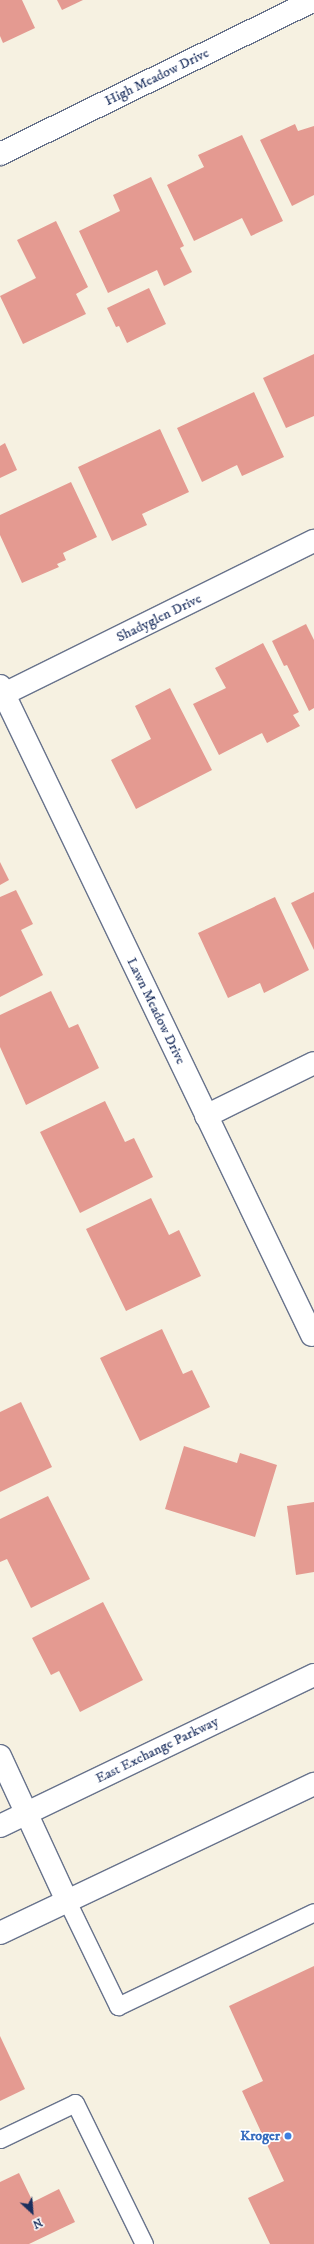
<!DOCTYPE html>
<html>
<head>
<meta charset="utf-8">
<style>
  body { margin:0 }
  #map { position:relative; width:314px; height:2244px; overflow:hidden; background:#f6f1e1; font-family:"IM FELL DW Pica",serif }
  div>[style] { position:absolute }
  .building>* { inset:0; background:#e49a91 }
  .roads { filter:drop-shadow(1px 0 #68738c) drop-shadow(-1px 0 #68738c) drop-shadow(0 1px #68738c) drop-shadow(0 -1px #68738c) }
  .lane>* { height:17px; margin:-8.5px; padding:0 8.5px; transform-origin:8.5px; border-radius:8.5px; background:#fff }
  .street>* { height:22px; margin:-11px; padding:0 11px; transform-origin:11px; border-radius:11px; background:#fff }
  .secondary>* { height:22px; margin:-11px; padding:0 11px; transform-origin:11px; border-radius:11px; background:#fff }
  .dots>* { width:11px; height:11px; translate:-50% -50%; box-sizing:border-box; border:2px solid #fff; border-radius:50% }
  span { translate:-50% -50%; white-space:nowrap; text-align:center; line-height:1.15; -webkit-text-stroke:3.5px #fff; paint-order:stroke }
  .street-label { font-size:14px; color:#1b2f5e }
  .shop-label { font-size:14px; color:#366cbe; font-weight:700 }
  .right { translate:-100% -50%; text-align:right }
  .north { position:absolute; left:12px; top:2192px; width:40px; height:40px; -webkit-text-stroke:3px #fff; paint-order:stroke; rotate:154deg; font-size:11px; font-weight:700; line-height:16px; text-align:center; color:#1b2f5e }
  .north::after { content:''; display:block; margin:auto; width:14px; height:18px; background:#1b2f5e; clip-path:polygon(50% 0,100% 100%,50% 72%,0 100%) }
</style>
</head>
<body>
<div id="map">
  <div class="building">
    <div style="clip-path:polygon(0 0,22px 0,35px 28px,3px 43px,0 36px)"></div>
    <div style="clip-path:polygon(57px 0,83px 0,62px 10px)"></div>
    <div style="clip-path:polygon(295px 124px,298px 131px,314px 126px,314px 195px,292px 206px,260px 140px)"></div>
    <div style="clip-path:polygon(242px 135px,283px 221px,251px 236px,242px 218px,194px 241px,167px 185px,204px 167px,198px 155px)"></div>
    <div style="clip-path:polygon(151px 177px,184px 246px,180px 248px,192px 272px,164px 286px,157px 270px,108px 293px,79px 231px,120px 211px,113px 195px)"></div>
    <div style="clip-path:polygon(56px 221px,88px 287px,76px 294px,86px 314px,23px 344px,0 296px,36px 278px,17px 240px)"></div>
    <div style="clip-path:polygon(149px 288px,166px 324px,127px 343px,119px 326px,116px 327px,107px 308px)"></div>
    <div style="clip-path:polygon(314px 354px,314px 416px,286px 428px,263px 378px)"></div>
    <div style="clip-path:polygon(254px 392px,284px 457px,242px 476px,237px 465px,202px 482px,177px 428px)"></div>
    <div style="clip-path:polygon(160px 429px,189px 492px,142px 514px,147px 525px,112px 541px,78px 467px)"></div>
    <div style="clip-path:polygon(5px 443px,17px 470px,0 478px,0 446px)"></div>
    <div style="clip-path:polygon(71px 482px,97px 537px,63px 553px,66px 560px,57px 564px,59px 567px,22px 583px,0 535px,0 515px)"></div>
    <div style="clip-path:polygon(306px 624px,314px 640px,314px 708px,309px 711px,287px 665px,284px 666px,272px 641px)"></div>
    <div style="clip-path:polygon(263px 643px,299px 712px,293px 715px,300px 726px,267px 743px,262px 733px,219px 755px,193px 704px,226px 688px,215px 668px)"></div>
    <div style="clip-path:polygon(170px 688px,212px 770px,136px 809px,111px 760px,151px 739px,135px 706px)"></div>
    <div style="clip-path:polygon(0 862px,9px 880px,0 885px)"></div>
    <div style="clip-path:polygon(16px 890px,33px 924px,21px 930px,43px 975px,0 997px,0 897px)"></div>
    <div style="clip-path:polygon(314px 892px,314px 950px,291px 903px)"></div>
    <div style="clip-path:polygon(275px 897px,309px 970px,264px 993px,260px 983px,228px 998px,198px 933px)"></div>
    <div style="clip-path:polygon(51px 991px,69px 1028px,78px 1024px,99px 1068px,26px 1105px,0 1047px,0 1015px)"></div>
    <div style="clip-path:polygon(105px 1101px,125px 1142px,134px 1138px,153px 1177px,80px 1213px,40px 1132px)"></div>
    <div style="clip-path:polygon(151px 1198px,169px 1235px,179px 1230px,201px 1276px,126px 1311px,86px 1229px)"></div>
    <div style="clip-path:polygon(162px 1329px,183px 1374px,192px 1370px,210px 1407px,140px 1441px,100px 1358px)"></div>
    <div style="clip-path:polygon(21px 1402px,52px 1467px,0 1492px,0 1412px)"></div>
    <div style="clip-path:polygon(184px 1446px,237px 1463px,240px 1453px,277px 1465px,255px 1537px,165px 1509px)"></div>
    <div style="clip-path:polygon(48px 1496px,90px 1579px,31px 1608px,7px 1559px,0 1562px,0 1519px)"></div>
    <div style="clip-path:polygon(314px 1502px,314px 1572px,296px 1575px,287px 1506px)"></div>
    <div style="clip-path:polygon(103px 1602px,143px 1680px,80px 1712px,59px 1671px,51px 1675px,32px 1638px)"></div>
    <div style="clip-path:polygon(314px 1966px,314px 2244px,270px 2244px,248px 2198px,284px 2181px,242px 2091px,263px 2081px,229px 2006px)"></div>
    <div style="clip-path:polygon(0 2036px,25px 2089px,0 2101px)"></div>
    <div style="clip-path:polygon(19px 2173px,33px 2202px,59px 2189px,75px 2222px,29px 2244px,0 2244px,0 2182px)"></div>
  </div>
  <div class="roads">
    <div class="lane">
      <div style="left:67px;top:1901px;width:117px;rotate:64.1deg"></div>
      <div style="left:118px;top:2006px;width:217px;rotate:-25.6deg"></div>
      <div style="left:0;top:2139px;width:83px;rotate:-25.6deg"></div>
      <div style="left:75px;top:2103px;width:157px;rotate:63.9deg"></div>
    </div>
    <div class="street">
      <div style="left:0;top:154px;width:350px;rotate:-26.1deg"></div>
      <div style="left:0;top:686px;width:720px;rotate:64.32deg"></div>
      <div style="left:4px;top:694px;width:346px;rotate:-26.3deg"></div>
      <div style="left:206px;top:1116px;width:120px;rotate:-26.1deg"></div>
    </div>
    <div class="secondary">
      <div style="left:0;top:1756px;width:160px;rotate:65.2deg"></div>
      <div style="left:0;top:1826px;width:348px;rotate:-25.7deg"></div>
      <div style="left:0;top:1933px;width:348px;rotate:-25.4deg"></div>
    </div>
  </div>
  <div class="dots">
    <div style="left:288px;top:2136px;background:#3f7fe0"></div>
  </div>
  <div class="street-label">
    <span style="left:157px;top:77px;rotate:-26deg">High Meadow Drive</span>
    <span style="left:159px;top:618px;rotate:-26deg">Shadyglen Drive</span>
    <span style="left:156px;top:1011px;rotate:64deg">Lawn Meadow Drive</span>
    <span style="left:157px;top:1750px;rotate:-26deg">East Exchange Parkway</span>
  </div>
  <div class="shop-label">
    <span class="right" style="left:280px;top:2136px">Kroger</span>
  </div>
  <div class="north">N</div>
</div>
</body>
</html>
